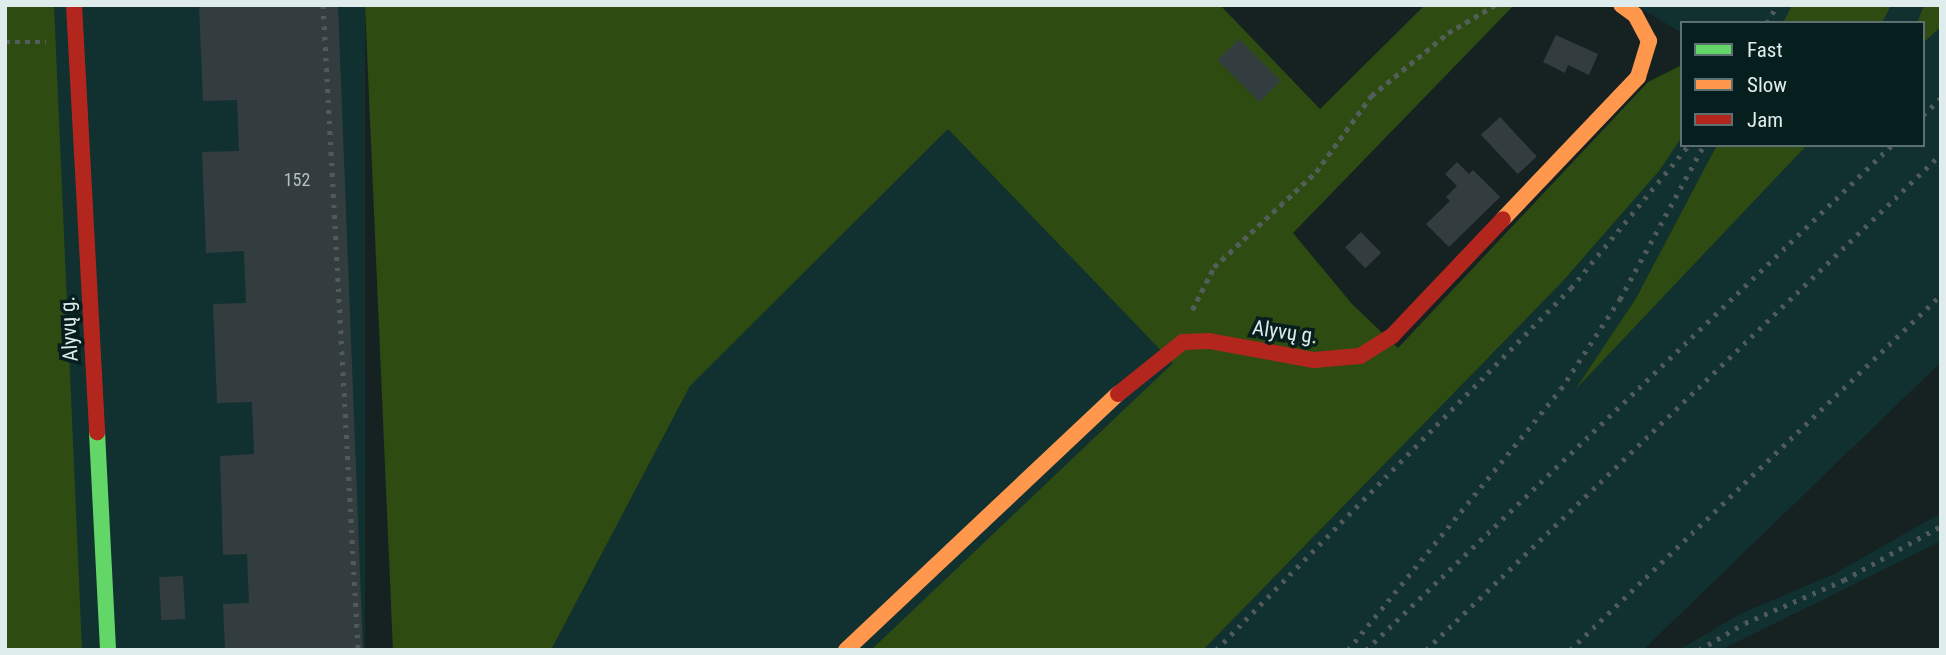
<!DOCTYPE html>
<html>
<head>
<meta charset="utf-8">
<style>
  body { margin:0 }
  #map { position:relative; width:1946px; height:655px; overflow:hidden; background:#162222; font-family:"Roboto Condensed",sans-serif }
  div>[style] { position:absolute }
  .built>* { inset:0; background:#113130; transform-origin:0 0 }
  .green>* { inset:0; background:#2e4c12 }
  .building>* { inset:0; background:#333d3f; transform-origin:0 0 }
  .path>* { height:4.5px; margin-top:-2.25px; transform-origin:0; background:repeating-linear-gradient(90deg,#535e5b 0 5px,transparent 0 10px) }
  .fast>* { height:16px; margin:-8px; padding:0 8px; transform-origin:8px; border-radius:8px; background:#63d668 }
  .slow>* { height:16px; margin:-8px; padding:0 8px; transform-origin:8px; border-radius:8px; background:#ff974d }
  .jam>* { height:16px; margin:-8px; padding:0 8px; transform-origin:8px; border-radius:8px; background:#b3261e }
  .rail>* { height:5px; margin-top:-2.5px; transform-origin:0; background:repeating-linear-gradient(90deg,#505b59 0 3.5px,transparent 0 10.5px) }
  span { translate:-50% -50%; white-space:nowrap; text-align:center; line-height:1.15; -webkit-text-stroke:7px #061e1d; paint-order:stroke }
  .number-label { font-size:18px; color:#b4c0c1 }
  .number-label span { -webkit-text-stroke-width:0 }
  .street-label { font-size:21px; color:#dfecec }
  .frame { position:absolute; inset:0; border:7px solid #dfecec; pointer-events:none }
  .legend { position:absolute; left:1680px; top:21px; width:245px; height:126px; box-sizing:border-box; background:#061e1d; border:2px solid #5d7070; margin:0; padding:9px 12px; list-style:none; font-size:21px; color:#dfecec }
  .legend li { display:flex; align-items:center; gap:14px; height:35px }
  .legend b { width:35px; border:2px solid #5d7070 }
</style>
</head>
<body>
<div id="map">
  <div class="built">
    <div style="left:54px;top:5px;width:311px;height:646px"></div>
    <div style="clip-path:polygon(1635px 5px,1792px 5px,1783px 23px,1682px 23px,1682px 33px)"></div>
    <div style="clip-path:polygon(1891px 5px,1924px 5px,1917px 23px,1882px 23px)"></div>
    <div style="clip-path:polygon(1941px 27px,1941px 362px,1643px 650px,1203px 650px,1563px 281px,1659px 171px,1682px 137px,1682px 145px,1717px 145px,1635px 300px,1579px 386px,1807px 145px,1923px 145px,1923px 43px)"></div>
    <div style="clip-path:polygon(948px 129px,1173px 363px,871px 650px,551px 650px,690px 386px)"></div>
    <div style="clip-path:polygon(1941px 513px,1941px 541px,1721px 650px,1679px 650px,1740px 614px,1834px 574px)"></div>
  </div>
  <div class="green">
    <div style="clip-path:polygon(5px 5px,54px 5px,82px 650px,5px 650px)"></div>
    <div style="clip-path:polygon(365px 5px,1220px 5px,1320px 109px,1425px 5px,1514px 5px,1293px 233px,1352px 304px,1398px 348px,1648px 82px,1682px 65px,1682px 137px,1659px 171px,1563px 281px,1203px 650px,871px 650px,1173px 363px,948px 129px,690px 386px,551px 650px,393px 650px)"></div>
    <div style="clip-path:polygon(1792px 5px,1891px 5px,1882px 23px,1783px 23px)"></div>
    <div style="clip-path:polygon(1924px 5px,1941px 5px,1941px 27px,1923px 43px,1923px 23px,1917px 23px)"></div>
    <div style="clip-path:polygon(1717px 145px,1807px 145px,1575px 390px,1635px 300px)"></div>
  </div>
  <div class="building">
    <div style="clip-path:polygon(199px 5px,338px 5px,363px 650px,225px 650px,223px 604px,249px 603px,247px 554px,223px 555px,220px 456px,254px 454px,252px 402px,217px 403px,213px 304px,246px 303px,244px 251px,206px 253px,202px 152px,239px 151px,237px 100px,203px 101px)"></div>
    <div style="clip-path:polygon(1556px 35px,1598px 54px,1589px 75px,1568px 65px,1565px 73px,1543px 62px)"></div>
    <div style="left:1239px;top:39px;width:59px;height:30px;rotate:45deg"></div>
    <div style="left:1500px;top:117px;width:54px;height:26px;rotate:47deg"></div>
    <div style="clip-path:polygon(1457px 162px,1469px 174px,1473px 170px,1500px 197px,1449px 247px,1426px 224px,1450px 201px,1446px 197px,1457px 186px,1445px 174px)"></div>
    <div style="left:1361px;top:232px;width:29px;height:22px;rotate:46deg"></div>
    <div style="left:183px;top:576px;width:43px;height:24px;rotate:87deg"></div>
  </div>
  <div class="path">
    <div style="left:5px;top:42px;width:41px"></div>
    <div style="left:1192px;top:310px;width:48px;rotate:-62.9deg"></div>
    <div style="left:1214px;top:267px;width:139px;rotate:-43deg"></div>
    <div style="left:1316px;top:172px;width:94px;rotate:-54.1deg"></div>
    <div style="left:1371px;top:96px;width:99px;rotate:-39.3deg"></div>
    <div style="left:1448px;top:33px;width:55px;rotate:-30.8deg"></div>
  </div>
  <div class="fast">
    <div style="left:97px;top:432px;width:218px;rotate:87.1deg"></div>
  </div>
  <div class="slow">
    <div style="left:1503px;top:219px;width:196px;rotate:-46.4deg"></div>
    <div style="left:1638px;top:77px;width:38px;rotate:-73deg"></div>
    <div style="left:1649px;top:41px;width:30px;rotate:-118deg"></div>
    <div style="left:1635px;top:15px;width:17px;rotate:-144deg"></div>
    <div style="left:846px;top:650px;width:374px;rotate:-43.3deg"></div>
  </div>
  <div class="jam">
    <div style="left:74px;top:5px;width:428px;rotate:86.9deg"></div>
    <div style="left:1118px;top:394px;width:83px;rotate:-38.7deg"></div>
    <div style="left:1183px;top:342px;width:26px;rotate:-2deg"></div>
    <div style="left:1209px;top:341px;width:107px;rotate:10.3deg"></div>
    <div style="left:1314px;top:360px;width:46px;rotate:-5deg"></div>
    <div style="left:1360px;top:356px;width:38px;rotate:-32deg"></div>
    <div style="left:1392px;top:336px;width:161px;rotate:-46.5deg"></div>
  </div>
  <div class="rail">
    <div style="left:323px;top:5px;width:646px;rotate:86.89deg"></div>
    <div style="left:1767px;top:23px;width:21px;rotate:-61deg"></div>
    <div style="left:1923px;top:115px;width:25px;rotate:-43deg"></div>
    <div style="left:1216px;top:650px;width:507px;rotate:-45.56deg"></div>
    <div style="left:1571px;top:288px;width:185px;rotate:-50.5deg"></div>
    <div style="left:1348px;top:650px;width:337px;rotate:-50.8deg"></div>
    <div style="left:1561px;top:389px;width:108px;rotate:-56.8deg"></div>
    <div style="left:1620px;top:299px;width:175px;rotate:-61.4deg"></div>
    <div style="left:1366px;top:650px;width:729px;rotate:-43.83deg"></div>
    <div style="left:1426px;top:650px;width:715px;rotate:-43.92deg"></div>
    <div style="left:1570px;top:650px;width:513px;rotate:-43.74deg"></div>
    <div style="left:1699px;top:650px;width:53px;rotate:-30.4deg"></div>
    <div style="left:1745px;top:623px;width:108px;rotate:-23.5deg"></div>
    <div style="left:1844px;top:580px;width:111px;rotate:-29.1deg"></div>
  </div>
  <div class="number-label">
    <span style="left:297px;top:180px">152</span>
  </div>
  <div class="street-label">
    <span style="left:69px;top:329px;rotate:-93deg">Alyvų g.</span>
    <span style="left:1285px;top:332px;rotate:8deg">Alyvų g.</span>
  </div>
  <div class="frame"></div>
  <ul class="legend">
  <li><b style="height:9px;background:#63d668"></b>Fast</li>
  <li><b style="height:9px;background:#ff974d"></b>Slow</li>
  <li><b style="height:9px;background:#b3261e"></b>Jam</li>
  </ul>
</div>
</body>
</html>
